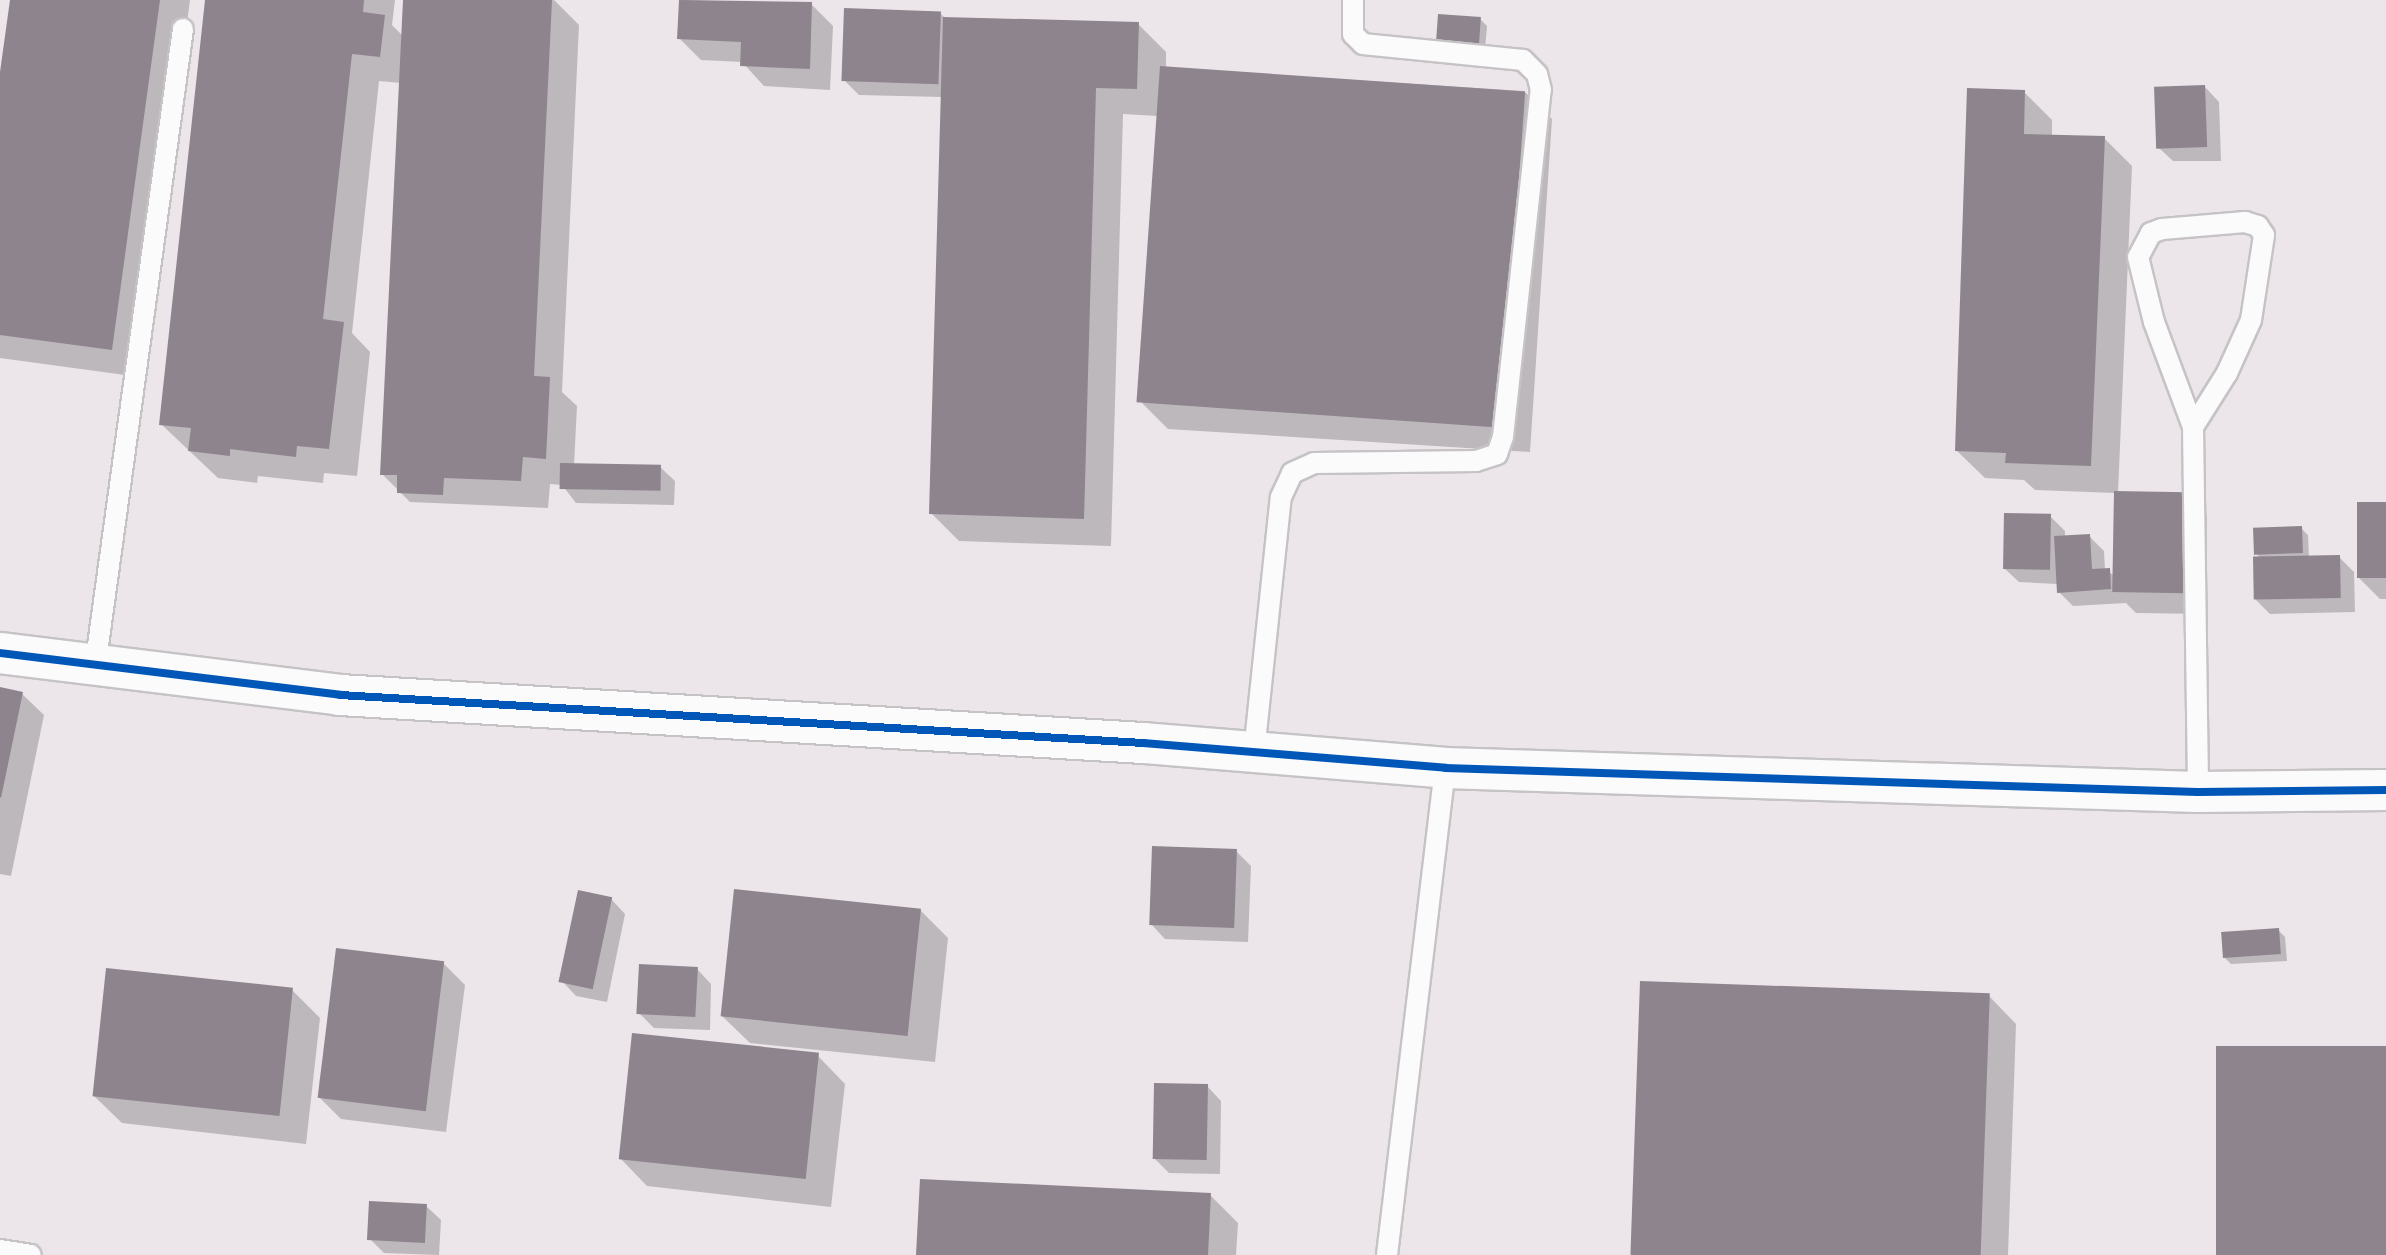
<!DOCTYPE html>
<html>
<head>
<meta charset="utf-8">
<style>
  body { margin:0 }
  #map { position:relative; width:2386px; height:1255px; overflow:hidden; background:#ece6eb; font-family:"Fira Sans",sans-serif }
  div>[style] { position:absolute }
  .shadow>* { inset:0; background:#0003 }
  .building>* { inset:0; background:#8e848d; transform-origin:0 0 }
  .roads { filter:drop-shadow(2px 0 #c6c3c6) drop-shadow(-2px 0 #c6c3c6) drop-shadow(0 2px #c6c3c6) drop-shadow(0 -2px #c6c3c6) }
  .lane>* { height:20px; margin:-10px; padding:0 10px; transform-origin:10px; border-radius:10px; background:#fcfbfc }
  .street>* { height:40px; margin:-20px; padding:0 20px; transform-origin:20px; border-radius:20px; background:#fcfbfc }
  .cycleway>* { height:8px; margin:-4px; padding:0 4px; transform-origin:4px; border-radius:4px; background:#0057b8 }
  span { translate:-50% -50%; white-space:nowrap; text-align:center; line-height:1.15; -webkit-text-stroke:8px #eee4ec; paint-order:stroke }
</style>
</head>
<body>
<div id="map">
  <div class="shadow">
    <div style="clip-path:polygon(12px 0,190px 0,140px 377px,0 358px,0 86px)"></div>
    <div style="clip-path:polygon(207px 0,395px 0,392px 25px,403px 36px,405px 0,554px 0,579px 25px,562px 392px,577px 406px,574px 465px,660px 467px,675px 481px,674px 505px,576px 503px,562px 485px,550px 484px,548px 508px,410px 502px,382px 474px,401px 83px,379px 81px,352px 333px,370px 352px,357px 476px,324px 473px,323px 483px,258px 476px,257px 483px,218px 478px,161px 424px)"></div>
    <div style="clip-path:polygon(681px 0,811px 4px,833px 26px,830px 90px,764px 86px,742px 62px,701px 60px,679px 38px)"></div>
    <div style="clip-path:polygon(940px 13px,946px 19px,1138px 24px,1166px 52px,1166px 68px,1524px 91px,1552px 119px,1530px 452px,1168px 429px,1140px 401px,1158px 116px,1123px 114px,1111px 546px,959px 541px,931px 513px,943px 97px,859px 95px,844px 80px)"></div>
    <div style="clip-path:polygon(1480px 19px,1487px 26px,1485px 50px,1445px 47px,1438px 40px)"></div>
    <div style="clip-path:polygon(2205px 87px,2219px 102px,2221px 161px,2173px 161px,2158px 147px)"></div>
    <div style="clip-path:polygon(2024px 92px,2052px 120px,2052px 136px,2104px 138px,2132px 166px,2118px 493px,2186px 494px,2207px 516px,2206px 614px,2136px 613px,2126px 603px,2073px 606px,2059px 592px,2058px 584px,2019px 582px,2004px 568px,2050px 516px,2065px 531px,2065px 537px,2089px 536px,2104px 551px,2105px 570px,2115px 576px,2116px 493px,2035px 490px,2024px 480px,1985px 478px,1957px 451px)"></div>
    <div style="clip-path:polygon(2386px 504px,2386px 599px,2380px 599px,2358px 577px)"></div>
    <div style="clip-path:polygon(2301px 528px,2308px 535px,2309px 558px,2339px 557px,2354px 572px,2355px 612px,2270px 614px,2256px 600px,2262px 560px,2256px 553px)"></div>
    <div style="clip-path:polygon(0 689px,22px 694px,44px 715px,11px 876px,0 874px)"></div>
    <div style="clip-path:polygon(1236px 851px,1251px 866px,1248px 942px,1165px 939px,1151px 924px)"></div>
    <div style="clip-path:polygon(611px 899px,625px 914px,607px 1002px,576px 996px,562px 981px)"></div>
    <div style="clip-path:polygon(920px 910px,948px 938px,935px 1062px,750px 1043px,722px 1016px)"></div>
    <div style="clip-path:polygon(2278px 930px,2285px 937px,2287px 961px,2231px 964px,2224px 957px)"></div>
    <div style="clip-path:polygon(443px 963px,465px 985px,446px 1132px,341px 1119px,320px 1098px)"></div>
    <div style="clip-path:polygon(697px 969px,711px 984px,710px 1030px,654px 1028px,639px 1013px)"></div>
    <div style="clip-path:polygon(292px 990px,320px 1018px,306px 1144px,122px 1123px,94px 1096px)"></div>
    <div style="clip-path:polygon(1989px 996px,2016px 1024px,2008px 1255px,1631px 1255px)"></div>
    <div style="clip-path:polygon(818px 1056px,845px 1084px,831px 1207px,647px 1186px,620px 1158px)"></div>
    <div style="clip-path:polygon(1207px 1086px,1221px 1101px,1220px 1174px,1169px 1173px,1154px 1158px)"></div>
    <div style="clip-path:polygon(1210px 1195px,1238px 1223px,1236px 1255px,918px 1255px)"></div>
    <div style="clip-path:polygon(426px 1206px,441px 1220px,439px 1255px,384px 1253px,370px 1239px)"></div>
  </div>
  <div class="building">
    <div style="clip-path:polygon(10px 0,160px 0,112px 350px,0 335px,0 72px)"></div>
    <div style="clip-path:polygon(205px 0,364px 0,363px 12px,385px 15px,380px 57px,352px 54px,323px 319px,344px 322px,329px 449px,297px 446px,296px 457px,230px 449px,230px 456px,188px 451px,191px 428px,159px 425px)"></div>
    <div style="clip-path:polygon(403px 0,552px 0,534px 376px,550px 377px,546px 459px,523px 457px,521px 481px,444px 478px,443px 495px,397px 493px,397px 475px,380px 475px)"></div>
    <div style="clip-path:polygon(679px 0,812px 2px,810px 69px,740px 66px,741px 42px,677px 39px)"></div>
    <div style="left:844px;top:8px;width:97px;height:73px;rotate:2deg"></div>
    <div style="left:1438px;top:14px;width:43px;height:27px;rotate:4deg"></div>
    <div style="clip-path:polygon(943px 17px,1139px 22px,1137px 89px,1096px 88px,1084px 519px,929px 514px)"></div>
    <div style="left:1160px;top:66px;width:366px;height:337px;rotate:4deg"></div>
    <div style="left:2205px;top:85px;width:62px;height:51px;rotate:88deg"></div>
    <div style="clip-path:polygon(1967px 88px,2025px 90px,2024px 134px,2105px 136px,2091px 466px,2005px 463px,2006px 453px,1955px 451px)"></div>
    <div style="left:560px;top:463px;width:101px;height:26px;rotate:1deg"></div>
    <div style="left:2114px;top:491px;width:73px;height:101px;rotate:1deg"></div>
    <div style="left:2357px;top:502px;width:29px;height:76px"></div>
    <div style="left:2004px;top:513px;width:47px;height:56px;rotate:1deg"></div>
    <div style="left:2302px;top:526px;width:27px;height:49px;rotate:88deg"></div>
    <div style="clip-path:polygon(2090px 534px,2092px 569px,2110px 568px,2111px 589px,2057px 593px,2054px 536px)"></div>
    <div style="left:2340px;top:555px;width:43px;height:87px;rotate:89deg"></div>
    <div style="clip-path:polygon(0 687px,23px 692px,1px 798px,0 797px)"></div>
    <div style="left:1152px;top:846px;width:85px;height:79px;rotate:2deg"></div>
    <div style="left:734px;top:889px;width:188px;height:128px;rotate:6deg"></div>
    <div style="left:578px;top:890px;width:35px;height:94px;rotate:12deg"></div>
    <div style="left:2279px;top:928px;width:26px;height:58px;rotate:86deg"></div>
    <div style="left:336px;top:948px;width:109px;height:151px;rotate:7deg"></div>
    <div style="left:639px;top:964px;width:59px;height:50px;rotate:3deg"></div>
    <div style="left:106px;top:968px;width:188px;height:129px;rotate:6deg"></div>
    <div style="left:1640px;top:981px;width:350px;height:274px;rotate:2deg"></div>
    <div style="left:632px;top:1033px;width:188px;height:127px;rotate:6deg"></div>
    <div style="left:2216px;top:1046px;width:170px;height:209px"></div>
    <div style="left:1154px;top:1083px;width:54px;height:76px;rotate:1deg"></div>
    <div style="clip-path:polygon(920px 1179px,1211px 1193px,1208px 1255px,916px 1255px)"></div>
    <div style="left:369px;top:1201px;width:58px;height:39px;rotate:3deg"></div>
  </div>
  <div class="roads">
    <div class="lane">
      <div style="left:2193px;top:427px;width:64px;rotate:-57.8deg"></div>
      <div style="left:2227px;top:373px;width:58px;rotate:-65.6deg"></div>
      <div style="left:2251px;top:320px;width:86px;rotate:-81.3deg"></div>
      <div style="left:2264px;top:235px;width:11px;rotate:-124deg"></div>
      <div style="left:2258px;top:226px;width:14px;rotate:-163deg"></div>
      <div style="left:2245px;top:222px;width:83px;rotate:175.2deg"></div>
      <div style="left:2162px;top:229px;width:12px;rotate:160deg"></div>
      <div style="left:2151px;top:233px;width:27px;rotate:118deg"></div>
      <div style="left:2138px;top:257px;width:67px;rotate:76.2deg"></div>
      <div style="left:2154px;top:322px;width:112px;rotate:69.6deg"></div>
      <div style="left:2193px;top:427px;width:365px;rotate:89.2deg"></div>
      <div style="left:95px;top:667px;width:644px;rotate:-82.15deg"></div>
      <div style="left:1254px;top:752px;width:256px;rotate:-84deg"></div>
      <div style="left:1281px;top:497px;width:26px;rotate:-65deg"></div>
      <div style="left:1292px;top:473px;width:24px;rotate:-24deg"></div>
      <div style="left:1314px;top:463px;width:162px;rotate:-0.7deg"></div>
      <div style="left:1476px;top:461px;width:22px;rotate:-18deg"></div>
      <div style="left:1497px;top:454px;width:18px;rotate:-71deg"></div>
      <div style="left:1503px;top:437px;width:349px;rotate:-83.8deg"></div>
      <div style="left:1541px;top:90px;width:16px;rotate:-104deg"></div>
      <div style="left:1537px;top:74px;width:20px;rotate:-135deg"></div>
      <div style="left:1523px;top:60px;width:161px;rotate:-174.3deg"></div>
      <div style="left:1363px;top:44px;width:14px;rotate:-135deg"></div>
      <div style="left:1353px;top:34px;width:34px;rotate:-90deg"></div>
      <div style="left:0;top:1250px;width:31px;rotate:9deg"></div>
      <div style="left:1387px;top:1255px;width:490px;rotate:-83.2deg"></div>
    </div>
    <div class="street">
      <div style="left:0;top:653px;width:343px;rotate:7deg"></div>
      <div style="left:340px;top:695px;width:805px;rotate:3.42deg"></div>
      <div style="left:1144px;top:743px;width:302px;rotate:4.7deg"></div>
      <div style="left:1445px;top:768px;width:753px;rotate:1.83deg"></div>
      <div style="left:2198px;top:792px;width:188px;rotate:-0.6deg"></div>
    </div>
  </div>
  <div class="cycleway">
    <div style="left:0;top:653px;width:343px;rotate:7deg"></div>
    <div style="left:340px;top:695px;width:805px;rotate:3.42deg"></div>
    <div style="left:1144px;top:743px;width:302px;rotate:4.7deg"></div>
    <div style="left:1445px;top:768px;width:753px;rotate:1.83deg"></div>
    <div style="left:2198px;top:792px;width:188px;rotate:-0.6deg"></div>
  </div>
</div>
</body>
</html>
